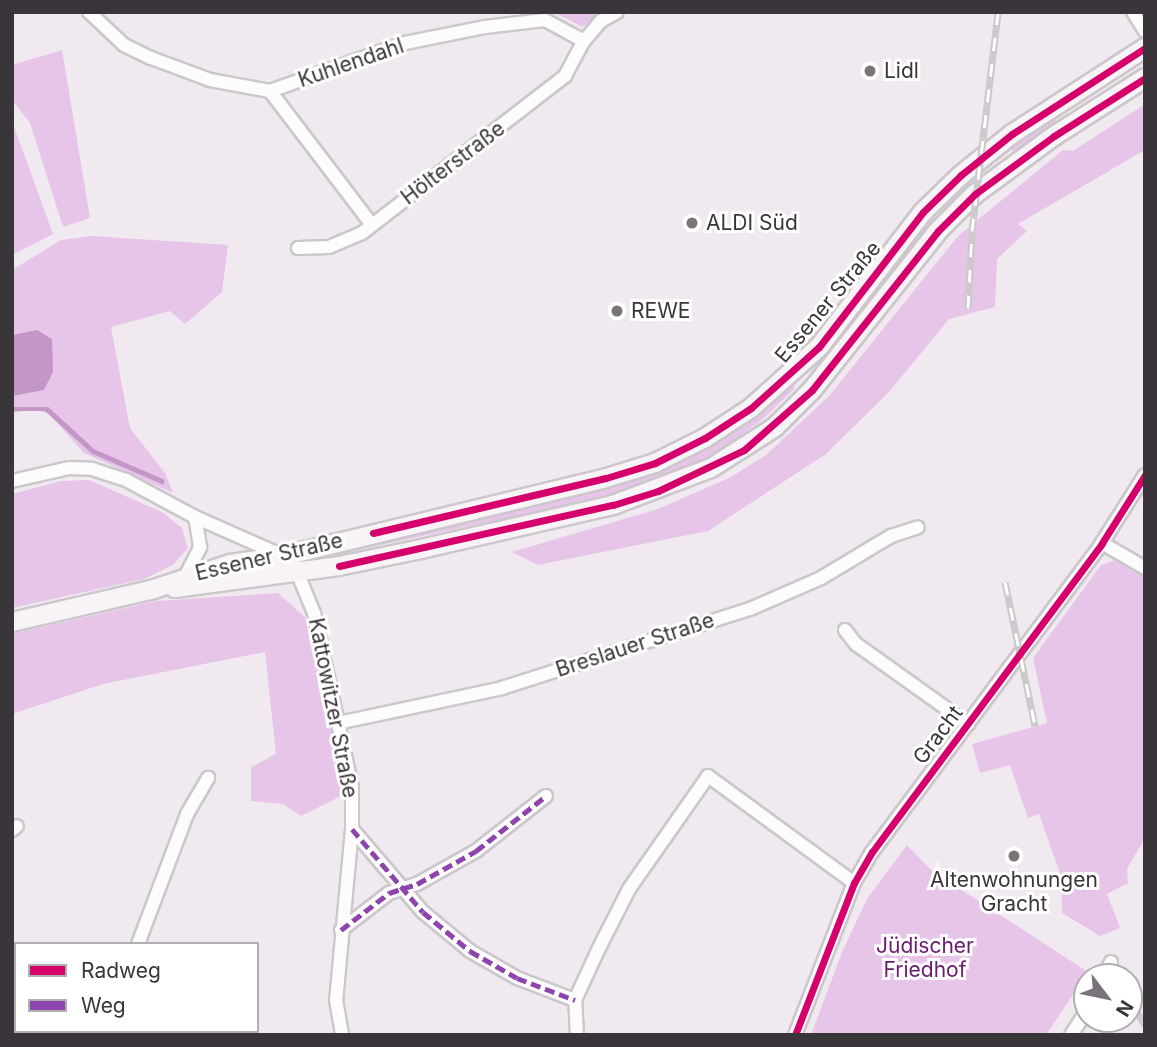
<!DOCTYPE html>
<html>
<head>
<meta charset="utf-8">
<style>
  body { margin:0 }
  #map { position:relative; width:1157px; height:1047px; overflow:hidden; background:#f0eaf0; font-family:Inter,sans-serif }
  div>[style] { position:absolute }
  .green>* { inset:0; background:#e7c5e9; transform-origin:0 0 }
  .water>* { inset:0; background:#c396c7 }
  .stream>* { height:4.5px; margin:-2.25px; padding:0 2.25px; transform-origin:2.25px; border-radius:2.25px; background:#c396c7 }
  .roads { filter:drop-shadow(2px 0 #cbc7cb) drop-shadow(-2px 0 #cbc7cb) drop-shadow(0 2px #cbc7cb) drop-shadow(0 -2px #cbc7cb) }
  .minor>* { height:12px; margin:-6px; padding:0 6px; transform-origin:6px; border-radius:6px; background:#fdfcfd }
  .secondary>* { height:18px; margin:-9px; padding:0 9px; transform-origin:9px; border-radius:9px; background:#f7f3f7 }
  .rail>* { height:7px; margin-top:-3.5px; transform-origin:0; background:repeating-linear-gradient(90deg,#fff 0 13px,#cbc9cb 0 26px); box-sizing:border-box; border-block:2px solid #cbc9cb }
  .quiet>* { height:5px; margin-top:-2.5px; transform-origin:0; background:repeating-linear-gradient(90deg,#8e44ad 0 10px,transparent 0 15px) }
  .cycleway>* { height:7px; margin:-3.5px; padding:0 3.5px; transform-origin:3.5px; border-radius:3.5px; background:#d6006c }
  .dots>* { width:19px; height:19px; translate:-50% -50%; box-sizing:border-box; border:4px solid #fff; border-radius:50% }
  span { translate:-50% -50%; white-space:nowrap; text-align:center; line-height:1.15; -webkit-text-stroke:6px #fff; paint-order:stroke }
  .street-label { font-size:21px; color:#3a353a }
  .poi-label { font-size:21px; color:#3a353a }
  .left { translate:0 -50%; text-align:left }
  .park-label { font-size:21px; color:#681b6f }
  .frame { position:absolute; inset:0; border:14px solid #3a353a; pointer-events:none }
  .legend { position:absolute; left:14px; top:942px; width:245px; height:91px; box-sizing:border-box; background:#fff; border:2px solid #b0aeb0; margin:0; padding:9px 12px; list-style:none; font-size:21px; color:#3a353a }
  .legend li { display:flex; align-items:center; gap:14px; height:35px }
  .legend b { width:35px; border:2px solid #b0aeb0 }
  .north { position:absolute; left:1073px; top:963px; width:70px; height:70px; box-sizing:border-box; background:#fff; border:2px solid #b0aeb0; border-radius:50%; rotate:122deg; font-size:19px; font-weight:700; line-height:28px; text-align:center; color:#3a353a }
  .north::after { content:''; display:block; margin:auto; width:24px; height:32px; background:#7a747a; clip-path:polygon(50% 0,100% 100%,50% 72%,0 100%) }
</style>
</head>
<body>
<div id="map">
  <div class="green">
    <div style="clip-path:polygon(595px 12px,595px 18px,582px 27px,556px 13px)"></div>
    <div style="clip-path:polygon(62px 50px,90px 218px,63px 227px,30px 123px,12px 100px,12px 65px)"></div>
    <div style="clip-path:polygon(1145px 104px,1145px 150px,1018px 224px,1027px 231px,997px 259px,995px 307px,949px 319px,889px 392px,826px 454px,708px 531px,538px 565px,512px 552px,658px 509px,731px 477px,766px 455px,829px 396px,958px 236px,1063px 150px,1073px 151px)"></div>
    <div style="clip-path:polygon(1052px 116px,1057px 121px,1050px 128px,1013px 152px,1009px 146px)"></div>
    <div style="clip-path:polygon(12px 121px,53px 234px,12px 255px)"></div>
    <div style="left:928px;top:221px;width:6px;height:96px;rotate:39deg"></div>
    <div style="clip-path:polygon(92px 236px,228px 245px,222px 292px,185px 324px,170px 311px,111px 327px,130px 428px,165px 473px,173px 493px,84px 453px,49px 414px,33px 409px,12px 413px,12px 270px,61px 240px)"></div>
    <div style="clip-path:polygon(792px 384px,795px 388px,763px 419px,700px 465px,647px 488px,339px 554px,619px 484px,656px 470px)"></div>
    <div style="clip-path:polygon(89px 480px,162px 512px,182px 528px,188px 548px,173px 565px,144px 579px,12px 608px,12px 494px,61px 481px)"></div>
    <div style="clip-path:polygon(1115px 560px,1145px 578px,1145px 838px,1127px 869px,1128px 883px,1107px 894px,1120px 928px,1100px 936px,1062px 913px,1061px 876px,1039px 814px,1028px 818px,1010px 765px,980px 773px,972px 744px,1047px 723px,1033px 658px,1101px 565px)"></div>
    <div style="clip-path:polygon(278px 593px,306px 618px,332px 732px,341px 796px,301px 816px,283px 804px,251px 801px,251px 767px,276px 754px,265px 652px,103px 684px,12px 714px,12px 634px,156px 601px)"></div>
    <div style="clip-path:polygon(907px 845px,931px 870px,1088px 972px,1046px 1035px,811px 1035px,842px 952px,867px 899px)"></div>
  </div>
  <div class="water">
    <div style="clip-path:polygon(37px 330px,52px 339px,53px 372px,44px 390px,12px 396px,12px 335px)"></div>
  </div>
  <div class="stream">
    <div style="left:12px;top:409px;width:35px"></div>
    <div style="left:47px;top:409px;width:62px;rotate:42.4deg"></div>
    <div style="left:93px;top:451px;width:75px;rotate:23.5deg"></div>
  </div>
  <div class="roads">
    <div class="minor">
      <div style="left:89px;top:12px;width:48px;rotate:43.3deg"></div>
      <div style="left:124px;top:45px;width:30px;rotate:26deg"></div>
      <div style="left:151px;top:58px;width:63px;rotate:20.4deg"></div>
      <div style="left:210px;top:80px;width:61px;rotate:10.4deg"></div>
      <div style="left:270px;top:91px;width:143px;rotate:-19.6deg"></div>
      <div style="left:405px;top:43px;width:82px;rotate:-11.3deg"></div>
      <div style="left:485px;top:27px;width:60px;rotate:-6.7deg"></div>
      <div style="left:545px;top:20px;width:44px;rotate:28.3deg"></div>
      <div style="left:1133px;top:12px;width:22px;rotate:58deg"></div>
      <div style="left:270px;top:91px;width:168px;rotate:52.7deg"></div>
      <div style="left:298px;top:248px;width:31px;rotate:-2deg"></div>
      <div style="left:329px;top:247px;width:36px;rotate:-23deg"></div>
      <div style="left:362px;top:233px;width:257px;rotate:-37.7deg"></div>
      <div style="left:565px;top:76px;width:40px;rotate:-62deg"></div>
      <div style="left:584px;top:41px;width:26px;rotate:-50deg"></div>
      <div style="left:601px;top:21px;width:18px;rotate:-29deg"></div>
      <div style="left:12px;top:481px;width:58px;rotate:-12.8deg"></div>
      <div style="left:69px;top:468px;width:23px;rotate:2deg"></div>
      <div style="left:92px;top:469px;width:36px;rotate:18deg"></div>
      <div style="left:126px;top:480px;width:78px;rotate:28.2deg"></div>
      <div style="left:195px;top:517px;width:94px;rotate:23.8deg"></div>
      <div style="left:1102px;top:543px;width:50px;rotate:30.2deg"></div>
      <div style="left:295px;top:567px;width:50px;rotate:67.6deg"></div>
      <div style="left:314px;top:613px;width:179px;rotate:77.7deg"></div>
      <div style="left:352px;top:788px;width:41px;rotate:90deg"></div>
      <div style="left:352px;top:829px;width:172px;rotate:95.3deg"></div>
      <div style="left:336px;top:1000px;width:36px;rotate:80deg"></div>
      <div style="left:185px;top:577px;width:34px;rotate:-63deg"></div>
      <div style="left:200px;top:547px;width:30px;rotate:-99deg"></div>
      <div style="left:845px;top:630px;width:18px;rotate:52deg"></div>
      <div style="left:856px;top:644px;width:138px;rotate:35.5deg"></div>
      <div style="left:338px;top:723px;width:168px;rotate:-12deg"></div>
      <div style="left:502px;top:688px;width:260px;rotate:-17.7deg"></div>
      <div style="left:750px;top:609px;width:77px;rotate:-23.6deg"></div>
      <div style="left:821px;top:578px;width:82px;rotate:-31deg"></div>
      <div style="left:891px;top:536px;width:28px;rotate:-18deg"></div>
      <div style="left:352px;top:829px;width:109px;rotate:49.5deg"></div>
      <div style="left:423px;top:912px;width:61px;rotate:39.7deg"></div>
      <div style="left:470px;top:951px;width:54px;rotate:29.9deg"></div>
      <div style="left:517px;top:978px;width:62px;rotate:20.8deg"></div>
      <div style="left:12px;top:830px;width:6px;rotate:-39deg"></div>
      <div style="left:341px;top:930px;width:61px;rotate:-37.6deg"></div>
      <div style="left:389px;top:893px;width:29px;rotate:-18deg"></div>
      <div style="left:417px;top:884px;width:68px;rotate:-29.2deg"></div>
      <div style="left:476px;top:851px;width:89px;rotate:-38.2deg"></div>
      <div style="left:138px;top:944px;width:139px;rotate:-69.3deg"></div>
      <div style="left:187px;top:814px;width:42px;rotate:-59.7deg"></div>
      <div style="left:1103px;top:977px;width:17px;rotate:-62deg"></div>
      <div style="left:114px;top:1035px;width:4px;rotate:-76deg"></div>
      <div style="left:577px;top:1035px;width:35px;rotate:-93deg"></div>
      <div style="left:575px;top:1000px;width:57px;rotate:-65.2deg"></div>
      <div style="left:599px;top:948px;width:66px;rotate:-63deg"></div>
      <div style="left:629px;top:889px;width:138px;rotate:-55deg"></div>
      <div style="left:708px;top:776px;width:181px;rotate:36.2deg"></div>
      <div style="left:795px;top:1035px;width:163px;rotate:-68.8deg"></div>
      <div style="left:854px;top:883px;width:36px;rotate:-60deg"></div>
      <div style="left:872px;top:852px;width:385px;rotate:-53.3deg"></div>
      <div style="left:1102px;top:543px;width:80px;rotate:-57.7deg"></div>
      <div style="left:1071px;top:1035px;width:30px;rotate:-57deg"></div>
    </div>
    <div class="secondary">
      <div style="left:175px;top:588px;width:165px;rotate:-7.6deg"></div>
      <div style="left:339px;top:566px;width:84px;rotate:-11.7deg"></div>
      <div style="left:421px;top:549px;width:197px;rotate:-12.9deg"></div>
      <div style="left:613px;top:505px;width:105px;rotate:-20.7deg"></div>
      <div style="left:711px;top:468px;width:76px;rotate:-32.6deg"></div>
      <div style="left:775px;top:427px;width:52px;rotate:-45deg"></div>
      <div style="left:812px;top:390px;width:203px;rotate:-51.6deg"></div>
      <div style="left:938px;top:231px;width:52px;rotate:-45deg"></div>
      <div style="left:975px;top:194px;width:98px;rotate:-36.3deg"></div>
      <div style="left:1054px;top:136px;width:108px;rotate:-32.5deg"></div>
      <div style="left:12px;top:622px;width:143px;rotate:-13deg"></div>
      <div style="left:151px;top:590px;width:83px;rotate:-18.2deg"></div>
      <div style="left:230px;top:564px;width:55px;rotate:-8.4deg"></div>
      <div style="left:284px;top:556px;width:331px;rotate:-13.6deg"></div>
      <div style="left:606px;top:478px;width:51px;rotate:-17deg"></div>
      <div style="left:655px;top:463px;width:56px;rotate:-26.6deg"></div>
      <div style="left:705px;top:438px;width:55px;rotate:-33.1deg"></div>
      <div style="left:751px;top:408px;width:91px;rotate:-41.9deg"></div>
      <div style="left:819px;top:347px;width:170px;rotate:-52.4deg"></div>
      <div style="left:923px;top:212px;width:53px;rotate:-44.2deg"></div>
      <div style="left:961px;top:175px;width:65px;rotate:-38.8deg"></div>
      <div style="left:1012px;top:134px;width:158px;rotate:-32.9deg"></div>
    </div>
  </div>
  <div class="rail">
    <div style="left:968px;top:308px;width:77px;rotate:-87deg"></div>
    <div style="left:972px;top:231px;width:221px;rotate:-83.2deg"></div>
    <div style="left:1005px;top:582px;width:147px;rotate:78.2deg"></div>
    <div style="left:1131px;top:1002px;width:27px;rotate:59deg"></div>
  </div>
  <div class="quiet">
    <div style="left:352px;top:829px;width:109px;rotate:49.5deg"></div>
    <div style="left:423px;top:912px;width:61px;rotate:39.7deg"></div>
    <div style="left:470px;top:951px;width:54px;rotate:29.9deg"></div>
    <div style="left:517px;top:978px;width:62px;rotate:20.8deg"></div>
    <div style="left:341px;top:930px;width:61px;rotate:-37.6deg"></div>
    <div style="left:389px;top:893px;width:29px;rotate:-18deg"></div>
    <div style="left:417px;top:884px;width:68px;rotate:-29.2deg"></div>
    <div style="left:476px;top:851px;width:89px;rotate:-38.2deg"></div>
  </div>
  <div class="cycleway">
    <div style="left:373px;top:533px;width:239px;rotate:-13.3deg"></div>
    <div style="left:606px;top:478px;width:51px;rotate:-17deg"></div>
    <div style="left:655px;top:463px;width:56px;rotate:-26.6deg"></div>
    <div style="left:705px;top:438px;width:55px;rotate:-33.1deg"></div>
    <div style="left:751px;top:408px;width:91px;rotate:-41.9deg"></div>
    <div style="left:819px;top:347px;width:170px;rotate:-52.4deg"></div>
    <div style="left:923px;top:212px;width:53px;rotate:-44.2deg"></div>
    <div style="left:961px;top:175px;width:65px;rotate:-38.8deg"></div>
    <div style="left:1012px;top:134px;width:158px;rotate:-32.9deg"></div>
    <div style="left:339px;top:566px;width:281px;rotate:-12.6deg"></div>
    <div style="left:613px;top:505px;width:47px;rotate:-17.3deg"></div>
    <div style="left:658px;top:491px;width:95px;rotate:-25.5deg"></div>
    <div style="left:744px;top:450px;width:91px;rotate:-41.4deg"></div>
    <div style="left:812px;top:390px;width:203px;rotate:-51.6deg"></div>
    <div style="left:938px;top:231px;width:52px;rotate:-45deg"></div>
    <div style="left:975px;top:194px;width:98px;rotate:-36.3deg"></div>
    <div style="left:1054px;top:136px;width:108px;rotate:-32.5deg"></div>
    <div style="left:795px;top:1035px;width:163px;rotate:-68.8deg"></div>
    <div style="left:854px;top:883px;width:36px;rotate:-60deg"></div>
    <div style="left:872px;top:852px;width:385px;rotate:-53.3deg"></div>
    <div style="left:1102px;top:543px;width:80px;rotate:-57.7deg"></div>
  </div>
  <div class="dots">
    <div style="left:870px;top:71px;background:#7a747a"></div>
    <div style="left:692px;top:223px;background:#7a747a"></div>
    <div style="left:617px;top:311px;background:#7a747a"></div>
    <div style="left:1014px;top:856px;background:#7a747a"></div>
  </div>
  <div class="street-label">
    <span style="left:351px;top:63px;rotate:-19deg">Kuhlendahl</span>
    <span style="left:453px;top:163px;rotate:-37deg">Hölterstraße</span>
    <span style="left:828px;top:302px;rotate:-50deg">Essener Straße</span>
    <span style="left:269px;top:557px;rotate:-13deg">Essener Straße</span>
    <span style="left:635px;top:645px;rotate:-18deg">Breslauer Straße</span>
    <span style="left:333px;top:708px;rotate:79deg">Kattowitzer Straße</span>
    <span style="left:938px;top:735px;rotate:-53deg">Gracht</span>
  </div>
  <div class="poi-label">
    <span class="left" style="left:884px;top:71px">Lidl</span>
    <span class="left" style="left:706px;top:223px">ALDI Süd</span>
    <span class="left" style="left:631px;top:311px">REWE</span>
    <span style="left:1014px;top:892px">Altenwohnungen<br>Gracht</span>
  </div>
  <div class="park-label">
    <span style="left:925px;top:958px">Jüdischer<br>Friedhof</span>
  </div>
  <div class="frame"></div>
  <ul class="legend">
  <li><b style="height:9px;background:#d6006c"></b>Radweg</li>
  <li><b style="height:9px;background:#8e44ad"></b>Weg</li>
  </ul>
  <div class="north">N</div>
</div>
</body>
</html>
